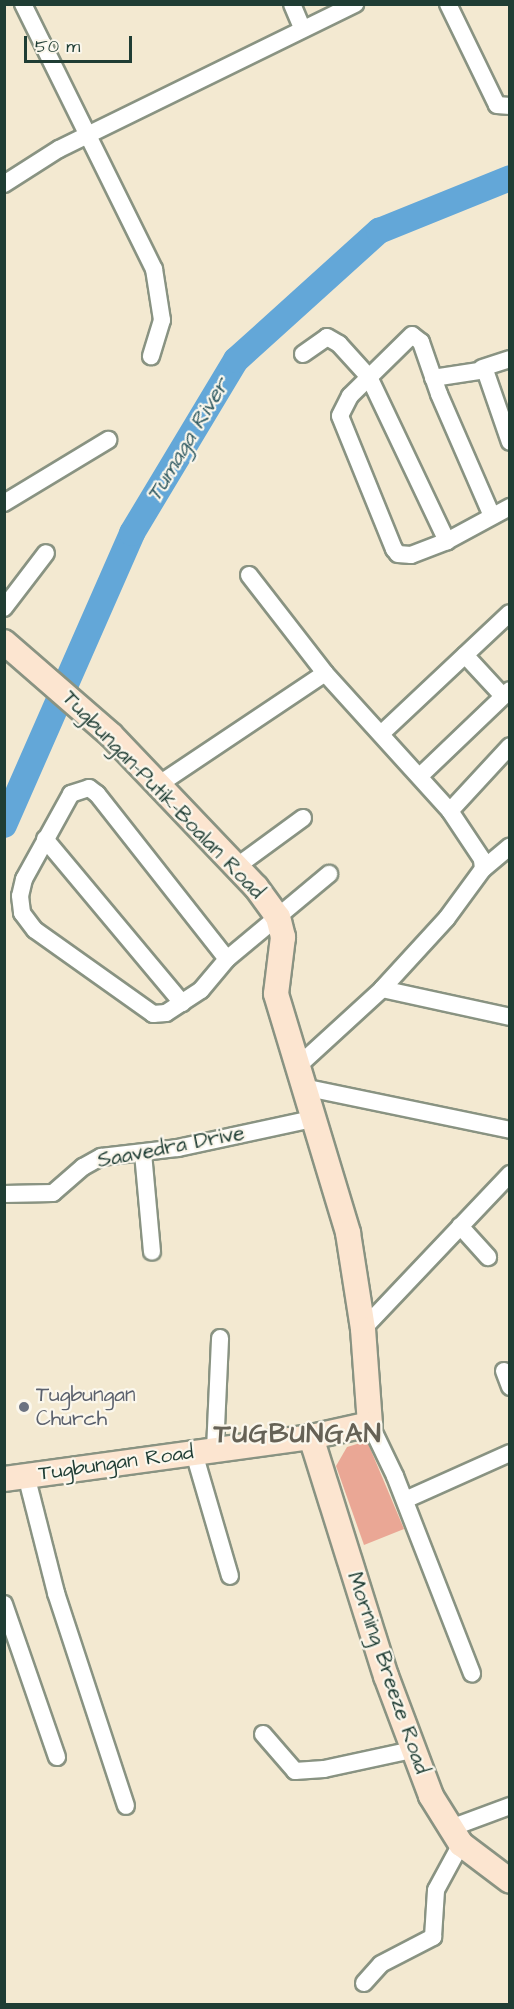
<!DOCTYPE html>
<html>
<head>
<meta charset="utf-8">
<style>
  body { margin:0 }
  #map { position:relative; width:514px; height:2009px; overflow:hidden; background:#f3e9d1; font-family:"Architects Daughter",sans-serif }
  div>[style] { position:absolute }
  .river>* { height:26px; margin:-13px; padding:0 13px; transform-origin:13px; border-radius:13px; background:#63a7d8 }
  .building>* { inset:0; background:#eaa795 }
  .roads { filter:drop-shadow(2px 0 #899382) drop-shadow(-2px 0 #899382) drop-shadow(0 2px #899382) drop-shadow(0 -2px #899382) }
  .minor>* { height:16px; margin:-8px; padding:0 8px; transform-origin:8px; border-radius:8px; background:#fff }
  .secondary>* { height:24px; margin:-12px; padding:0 12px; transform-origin:12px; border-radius:12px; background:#fce5d0 }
  .dots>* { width:16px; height:16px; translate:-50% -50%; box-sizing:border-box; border:3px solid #fbf7ec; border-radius:50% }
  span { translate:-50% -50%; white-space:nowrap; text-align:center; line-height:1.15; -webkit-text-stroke:4.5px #fbf7ec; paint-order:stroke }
  .street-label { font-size:21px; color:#1f3d34 }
  .worship-label { font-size:21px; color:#5b616d }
  .left { translate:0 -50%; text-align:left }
  .water-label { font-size:22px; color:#335d65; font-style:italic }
  .district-label { font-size:27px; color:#666256; font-weight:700; letter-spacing:1.5px }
  .frame { position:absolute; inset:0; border:6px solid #1f3d34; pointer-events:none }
  .scale { position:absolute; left:24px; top:36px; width:108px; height:27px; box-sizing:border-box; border:3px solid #1f3d34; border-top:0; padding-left:8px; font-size:18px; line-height:21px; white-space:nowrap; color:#1f3d34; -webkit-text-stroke:4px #fbf7ec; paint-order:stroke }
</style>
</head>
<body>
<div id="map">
  <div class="river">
    <div style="left:4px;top:825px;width:319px;rotate:-66.3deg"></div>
    <div style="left:132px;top:533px;width:202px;rotate:-59deg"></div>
    <div style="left:236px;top:360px;width:193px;rotate:-42.1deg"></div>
    <div style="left:379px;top:231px;width:141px;rotate:-22deg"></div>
  </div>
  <div class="building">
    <div style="clip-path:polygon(367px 1441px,404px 1529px,364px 1545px,336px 1466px,347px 1447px)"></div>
  </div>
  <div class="roads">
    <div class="minor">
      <div style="left:23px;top:4px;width:296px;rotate:63.7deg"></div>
      <div style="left:154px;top:269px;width:52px;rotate:81.1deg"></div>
      <div style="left:162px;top:320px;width:38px;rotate:107deg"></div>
      <div style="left:292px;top:4px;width:25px;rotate:67deg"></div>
      <div style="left:448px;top:4px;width:112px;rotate:64.1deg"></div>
      <div style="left:497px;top:105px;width:13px;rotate:4deg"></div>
      <div style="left:4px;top:184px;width:65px;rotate:-32.5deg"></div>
      <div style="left:59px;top:149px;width:330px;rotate:-26.1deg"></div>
      <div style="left:303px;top:354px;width:29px;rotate:-35deg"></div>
      <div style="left:327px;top:337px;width:14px;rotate:30deg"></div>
      <div style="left:339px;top:344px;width:45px;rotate:47.7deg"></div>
      <div style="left:369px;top:377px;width:182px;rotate:64.6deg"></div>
      <div style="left:482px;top:368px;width:29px;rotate:-18deg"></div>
      <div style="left:433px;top:378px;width:53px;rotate:-8.7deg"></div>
      <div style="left:485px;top:370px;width:76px;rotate:70.9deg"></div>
      <div style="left:4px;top:503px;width:122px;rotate:-31.2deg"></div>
      <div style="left:492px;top:516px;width:133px;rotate:-113.5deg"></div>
      <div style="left:439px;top:394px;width:55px;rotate:-109.1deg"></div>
      <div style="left:421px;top:342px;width:11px;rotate:-142deg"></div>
      <div style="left:412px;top:335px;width:87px;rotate:135.5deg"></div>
      <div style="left:350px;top:396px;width:22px;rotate:117deg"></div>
      <div style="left:340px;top:416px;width:144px;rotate:67.9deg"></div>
      <div style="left:394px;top:549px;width:6px;rotate:51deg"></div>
      <div style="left:398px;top:554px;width:13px;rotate:4deg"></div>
      <div style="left:411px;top:555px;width:39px;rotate:-21deg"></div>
      <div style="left:447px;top:541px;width:72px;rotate:-28.4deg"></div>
      <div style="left:4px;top:608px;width:69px;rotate:-52.6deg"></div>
      <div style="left:465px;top:655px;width:56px;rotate:47.2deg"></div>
      <div style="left:382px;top:733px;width:175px;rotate:-43.2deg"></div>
      <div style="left:420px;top:776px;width:124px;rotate:-43.7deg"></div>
      <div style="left:158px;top:785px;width:201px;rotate:-33.8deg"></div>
      <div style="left:325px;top:673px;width:124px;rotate:-127.8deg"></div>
      <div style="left:450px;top:811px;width:88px;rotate:-47.3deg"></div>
      <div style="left:45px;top:839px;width:214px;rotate:50.1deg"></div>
      <div style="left:236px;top:867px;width:83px;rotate:-36.2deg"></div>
      <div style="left:483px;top:869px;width:35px;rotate:-40deg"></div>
      <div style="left:227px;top:959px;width:210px;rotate:-128.2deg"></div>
      <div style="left:97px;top:794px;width:10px;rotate:-143deg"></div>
      <div style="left:89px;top:788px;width:19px;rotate:162deg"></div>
      <div style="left:71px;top:794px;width:97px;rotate:118.9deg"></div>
      <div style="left:24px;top:879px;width:17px;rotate:103deg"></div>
      <div style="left:20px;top:896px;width:17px;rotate:83deg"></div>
      <div style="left:22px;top:913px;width:21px;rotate:53deg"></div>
      <div style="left:35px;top:930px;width:145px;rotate:35.4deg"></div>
      <div style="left:153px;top:1014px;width:13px;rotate:-4deg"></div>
      <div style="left:166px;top:1013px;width:42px;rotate:-33.3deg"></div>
      <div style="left:201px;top:990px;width:40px;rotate:-50deg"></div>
      <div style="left:227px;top:959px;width:133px;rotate:-39.8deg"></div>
      <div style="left:382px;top:989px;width:131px;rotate:12.3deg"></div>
      <div style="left:297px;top:1067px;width:115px;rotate:-42.5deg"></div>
      <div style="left:382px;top:989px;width:96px;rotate:-47.5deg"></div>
      <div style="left:447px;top:918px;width:61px;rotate:-53.7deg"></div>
      <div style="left:483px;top:869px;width:10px;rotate:-96deg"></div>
      <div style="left:482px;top:859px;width:58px;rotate:-123.7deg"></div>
      <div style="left:450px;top:811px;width:186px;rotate:-132.2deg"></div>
      <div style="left:303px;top:1087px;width:211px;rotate:11.7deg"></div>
      <div style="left:143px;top:1153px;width:99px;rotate:84.8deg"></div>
      <div style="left:4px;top:1194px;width:49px;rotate:-1.2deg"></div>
      <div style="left:53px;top:1193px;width:40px;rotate:-41deg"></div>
      <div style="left:83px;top:1167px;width:21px;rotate:-29deg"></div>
      <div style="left:101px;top:1157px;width:78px;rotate:-6.7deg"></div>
      <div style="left:178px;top:1148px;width:137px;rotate:-12.2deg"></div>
      <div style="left:460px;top:1226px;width:42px;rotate:47.9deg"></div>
      <div style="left:363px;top:1329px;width:214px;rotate:-46.5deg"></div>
      <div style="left:504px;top:1371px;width:17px;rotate:69deg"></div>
      <div style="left:370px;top:1424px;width:58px;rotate:64.3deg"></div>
      <div style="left:395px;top:1476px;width:212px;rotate:68.7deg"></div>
      <div style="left:215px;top:1450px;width:112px;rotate:-87.4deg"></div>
      <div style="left:194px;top:1453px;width:128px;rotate:73.7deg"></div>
      <div style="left:26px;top:1475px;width:122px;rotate:75.7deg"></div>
      <div style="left:56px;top:1593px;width:224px;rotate:71.8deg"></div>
      <div style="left:405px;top:1500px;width:115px;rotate:-24.1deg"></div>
      <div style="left:4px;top:1604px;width:162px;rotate:70.9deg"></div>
      <div style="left:263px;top:1734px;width:49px;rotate:49.1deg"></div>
      <div style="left:295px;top:1771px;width:29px;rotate:-4deg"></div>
      <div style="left:324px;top:1769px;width:90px;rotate:-12.2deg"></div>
      <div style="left:448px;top:1829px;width:66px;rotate:-20.4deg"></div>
      <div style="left:364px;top:1983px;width:25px;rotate:-48deg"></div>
      <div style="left:381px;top:1964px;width:59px;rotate:-27.4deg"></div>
      <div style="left:433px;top:1937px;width:47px;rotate:-86.3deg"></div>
      <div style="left:436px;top:1890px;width:52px;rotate:-61.5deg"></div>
    </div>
    <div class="secondary">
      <div style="left:4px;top:642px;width:142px;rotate:41deg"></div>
      <div style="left:111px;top:735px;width:210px;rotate:46.4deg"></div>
      <div style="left:256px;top:887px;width:37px;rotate:54deg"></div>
      <div style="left:278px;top:917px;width:21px;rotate:76deg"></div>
      <div style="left:283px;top:937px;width:57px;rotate:97deg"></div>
      <div style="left:276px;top:994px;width:250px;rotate:73.2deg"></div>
      <div style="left:348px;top:1233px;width:97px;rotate:81.1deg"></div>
      <div style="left:363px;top:1329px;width:95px;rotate:85.8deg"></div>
      <div style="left:370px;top:1424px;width:60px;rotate:167.6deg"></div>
      <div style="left:311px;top:1437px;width:310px;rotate:172.2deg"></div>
      <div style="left:311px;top:1437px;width:250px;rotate:72.6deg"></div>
      <div style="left:386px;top:1676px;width:128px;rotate:69.4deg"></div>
      <div style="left:431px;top:1796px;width:57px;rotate:58deg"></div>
      <div style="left:461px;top:1844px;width:61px;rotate:37.1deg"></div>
    </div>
  </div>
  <div class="dots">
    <div style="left:24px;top:1407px;background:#6b7280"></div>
  </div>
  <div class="street-label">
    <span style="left:163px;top:795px;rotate:46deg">Tugbungan-Putik-Boalan Road</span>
    <span style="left:171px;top:1147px;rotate:-11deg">Saavedra Drive</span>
    <span style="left:116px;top:1463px;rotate:-8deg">Tugbungan Road</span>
    <span style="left:388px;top:1673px;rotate:71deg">Morning Breeze Road</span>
  </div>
  <div class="worship-label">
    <span class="left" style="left:36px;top:1407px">Tugbungan<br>Church</span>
  </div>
  <div class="water-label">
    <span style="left:188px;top:440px;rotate:-59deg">Tumaga River</span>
  </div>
  <div class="district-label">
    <span style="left:298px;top:1435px">TUGBUNGAN</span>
  </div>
  <div class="frame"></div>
  <div class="scale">50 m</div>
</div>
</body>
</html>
